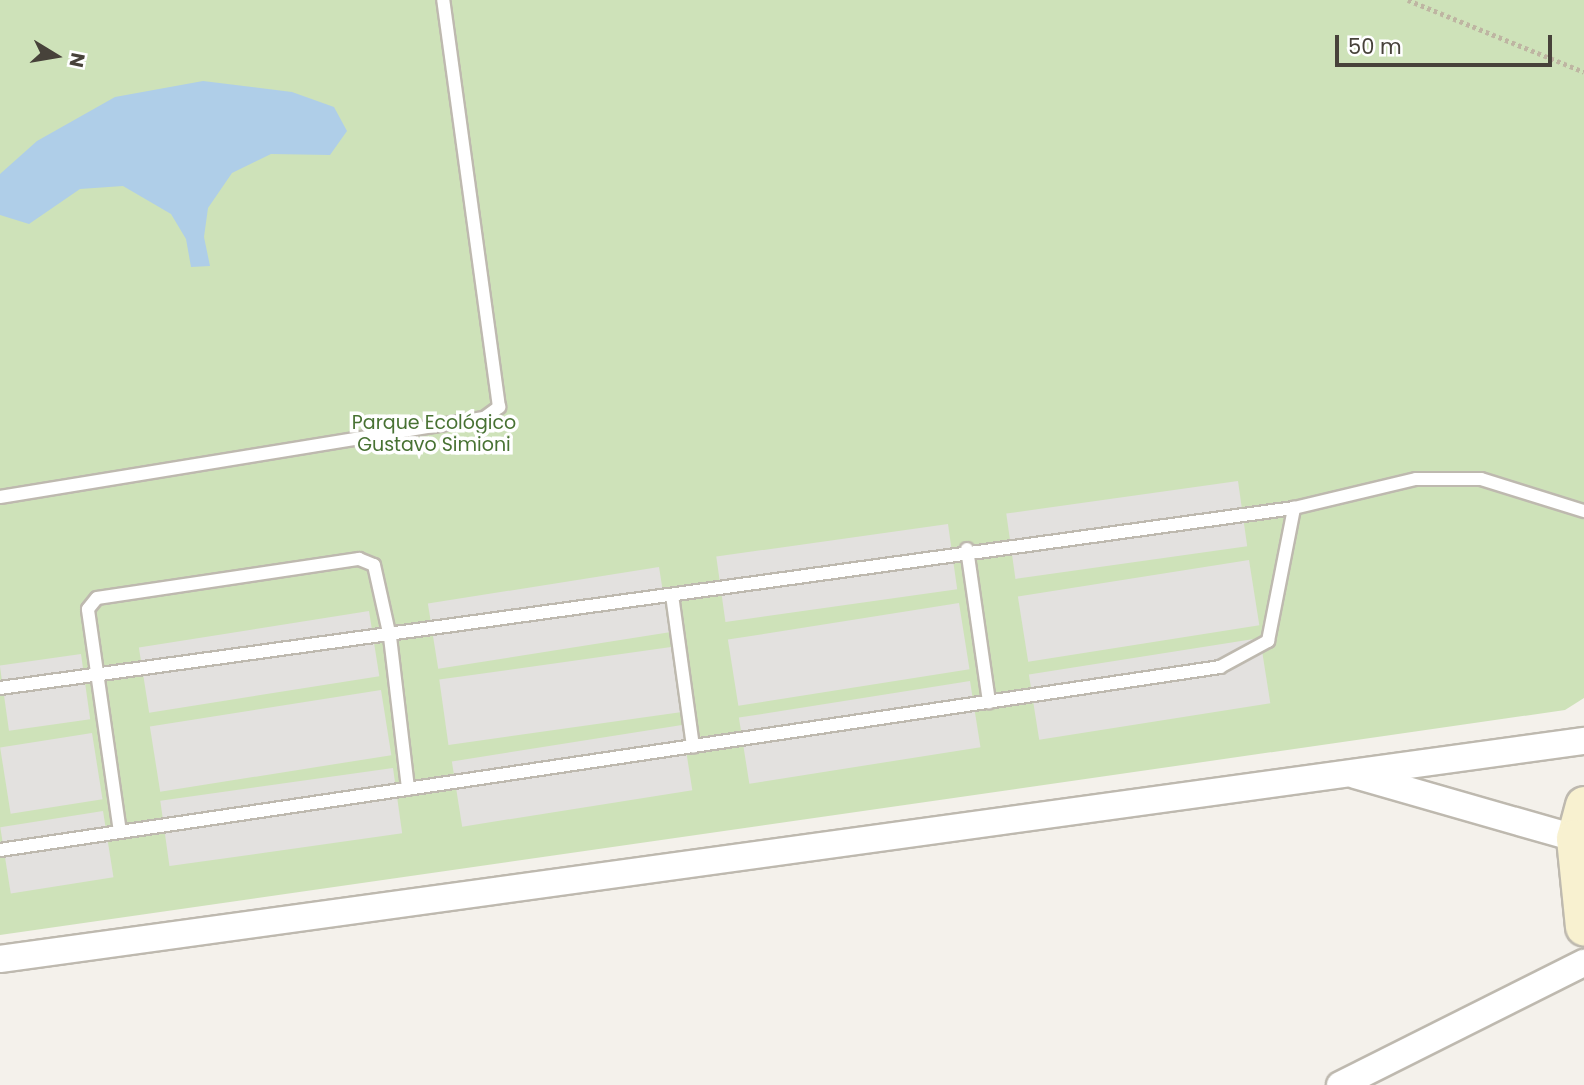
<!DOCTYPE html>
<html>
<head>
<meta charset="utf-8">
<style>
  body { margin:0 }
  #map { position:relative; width:1584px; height:1085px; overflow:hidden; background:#f4f1eb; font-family:Poppins,sans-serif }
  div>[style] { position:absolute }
  .green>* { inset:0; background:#cee2b9 }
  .parking>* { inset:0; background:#e3e1df; transform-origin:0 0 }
  .water>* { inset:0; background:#afcee8 }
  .path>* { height:4.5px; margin-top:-2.25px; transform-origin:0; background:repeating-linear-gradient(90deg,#beb5a2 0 3.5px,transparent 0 7px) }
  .roads { filter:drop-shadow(2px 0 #beb9af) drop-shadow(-2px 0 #beb9af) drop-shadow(0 2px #beb9af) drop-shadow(0 -2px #beb9af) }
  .lane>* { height:12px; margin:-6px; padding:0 6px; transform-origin:6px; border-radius:6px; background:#fff }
  .street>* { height:26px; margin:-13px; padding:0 13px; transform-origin:13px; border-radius:13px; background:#fff }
  .secondary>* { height:37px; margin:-18.5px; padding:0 18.5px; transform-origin:18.5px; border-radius:18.5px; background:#f8f1d0 }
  span { translate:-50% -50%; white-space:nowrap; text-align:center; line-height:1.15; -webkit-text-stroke:7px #fff; paint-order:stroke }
  .park-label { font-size:19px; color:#487233 }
  .north { position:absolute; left:21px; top:21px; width:70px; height:70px; -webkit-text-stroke:5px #fff; paint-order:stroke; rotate:101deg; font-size:19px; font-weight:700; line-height:28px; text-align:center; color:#47423a }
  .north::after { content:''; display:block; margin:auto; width:24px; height:32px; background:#47423a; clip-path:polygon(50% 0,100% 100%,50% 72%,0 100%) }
  .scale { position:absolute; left:1335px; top:35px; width:217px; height:32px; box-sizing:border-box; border:4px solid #47423a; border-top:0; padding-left:9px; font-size:21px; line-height:24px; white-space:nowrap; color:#47423a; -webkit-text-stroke:5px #fff; paint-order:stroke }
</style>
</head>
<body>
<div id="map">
  <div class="green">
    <div style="clip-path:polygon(0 0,1584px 0,1584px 698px,1565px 710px,0 935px)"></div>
  </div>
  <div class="parking">
    <div style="left:1238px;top:481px;width:66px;height:234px;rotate:82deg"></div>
    <div style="left:948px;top:524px;width:66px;height:234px;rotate:82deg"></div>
    <div style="left:1249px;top:560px;width:66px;height:234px;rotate:81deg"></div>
    <div style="left:659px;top:567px;width:66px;height:234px;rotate:81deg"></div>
    <div style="left:959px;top:603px;width:67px;height:234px;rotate:81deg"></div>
    <div style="left:369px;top:611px;width:66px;height:233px;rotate:81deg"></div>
    <div style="left:1260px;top:638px;width:66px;height:234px;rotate:81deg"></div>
    <div style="left:671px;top:647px;width:66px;height:234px;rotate:82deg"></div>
    <div style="left:81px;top:654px;width:66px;height:82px;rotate:82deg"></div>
    <div style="left:970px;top:681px;width:67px;height:234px;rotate:81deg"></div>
    <div style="left:381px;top:690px;width:66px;height:234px;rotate:81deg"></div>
    <div style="left:682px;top:725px;width:66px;height:233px;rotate:81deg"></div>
    <div style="left:92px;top:733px;width:67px;height:93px;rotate:81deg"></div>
    <div style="left:393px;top:768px;width:66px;height:235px;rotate:82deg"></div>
    <div style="left:103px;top:811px;width:67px;height:104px;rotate:81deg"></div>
  </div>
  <div class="water">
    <div style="clip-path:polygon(203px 81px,292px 92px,334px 107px,347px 131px,330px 155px,271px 154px,232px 173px,208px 208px,204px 237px,210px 266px,191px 267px,186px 239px,171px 214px,123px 186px,80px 189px,29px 224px,0 215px,0 174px,37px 141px,115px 97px)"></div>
  </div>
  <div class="path">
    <div style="left:1408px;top:0;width:190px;rotate:22.2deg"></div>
  </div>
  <div class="roads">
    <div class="lane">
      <div style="left:0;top:497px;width:490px;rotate:-9.3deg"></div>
      <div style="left:484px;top:418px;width:19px;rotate:-36deg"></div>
      <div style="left:499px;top:407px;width:411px;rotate:-97.8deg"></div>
      <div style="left:967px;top:549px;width:155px;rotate:81.8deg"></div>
      <div style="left:672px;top:595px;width:153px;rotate:82.1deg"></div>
      <div style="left:0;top:688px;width:1306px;rotate:-7.92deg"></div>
      <div style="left:1294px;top:508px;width:125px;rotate:-13.4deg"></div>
      <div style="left:1416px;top:479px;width:65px"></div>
      <div style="left:1481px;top:479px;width:108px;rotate:17.3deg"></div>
      <div style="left:120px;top:832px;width:225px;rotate:-98.2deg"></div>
      <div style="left:88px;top:609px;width:14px;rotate:-51deg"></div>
      <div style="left:97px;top:598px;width:265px;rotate:-8.5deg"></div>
      <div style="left:359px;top:559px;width:16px;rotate:22deg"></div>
      <div style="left:374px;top:565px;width:74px;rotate:77.5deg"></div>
      <div style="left:390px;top:637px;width:153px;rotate:83.2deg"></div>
      <div style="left:0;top:850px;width:1234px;rotate:-8.53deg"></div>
      <div style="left:1220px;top:667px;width:55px;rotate:-28.4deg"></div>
      <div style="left:1268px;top:641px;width:136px;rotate:-78.9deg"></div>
    </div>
    <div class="street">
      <div style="left:1355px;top:775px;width:229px;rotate:16deg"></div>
      <div style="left:0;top:959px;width:1599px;rotate:-7.84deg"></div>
      <div style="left:1340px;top:1085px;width:273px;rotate:-26.6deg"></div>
    </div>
    <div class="secondary">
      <div style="left:1584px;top:805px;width:34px;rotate:105deg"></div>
      <div style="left:1575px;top:838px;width:89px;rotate:84.2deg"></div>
    </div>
  </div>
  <div class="park-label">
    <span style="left:434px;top:434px">Parque Ecológico<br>Gustavo Simioni</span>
  </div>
  <div class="north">N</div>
  <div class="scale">50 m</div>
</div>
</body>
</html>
